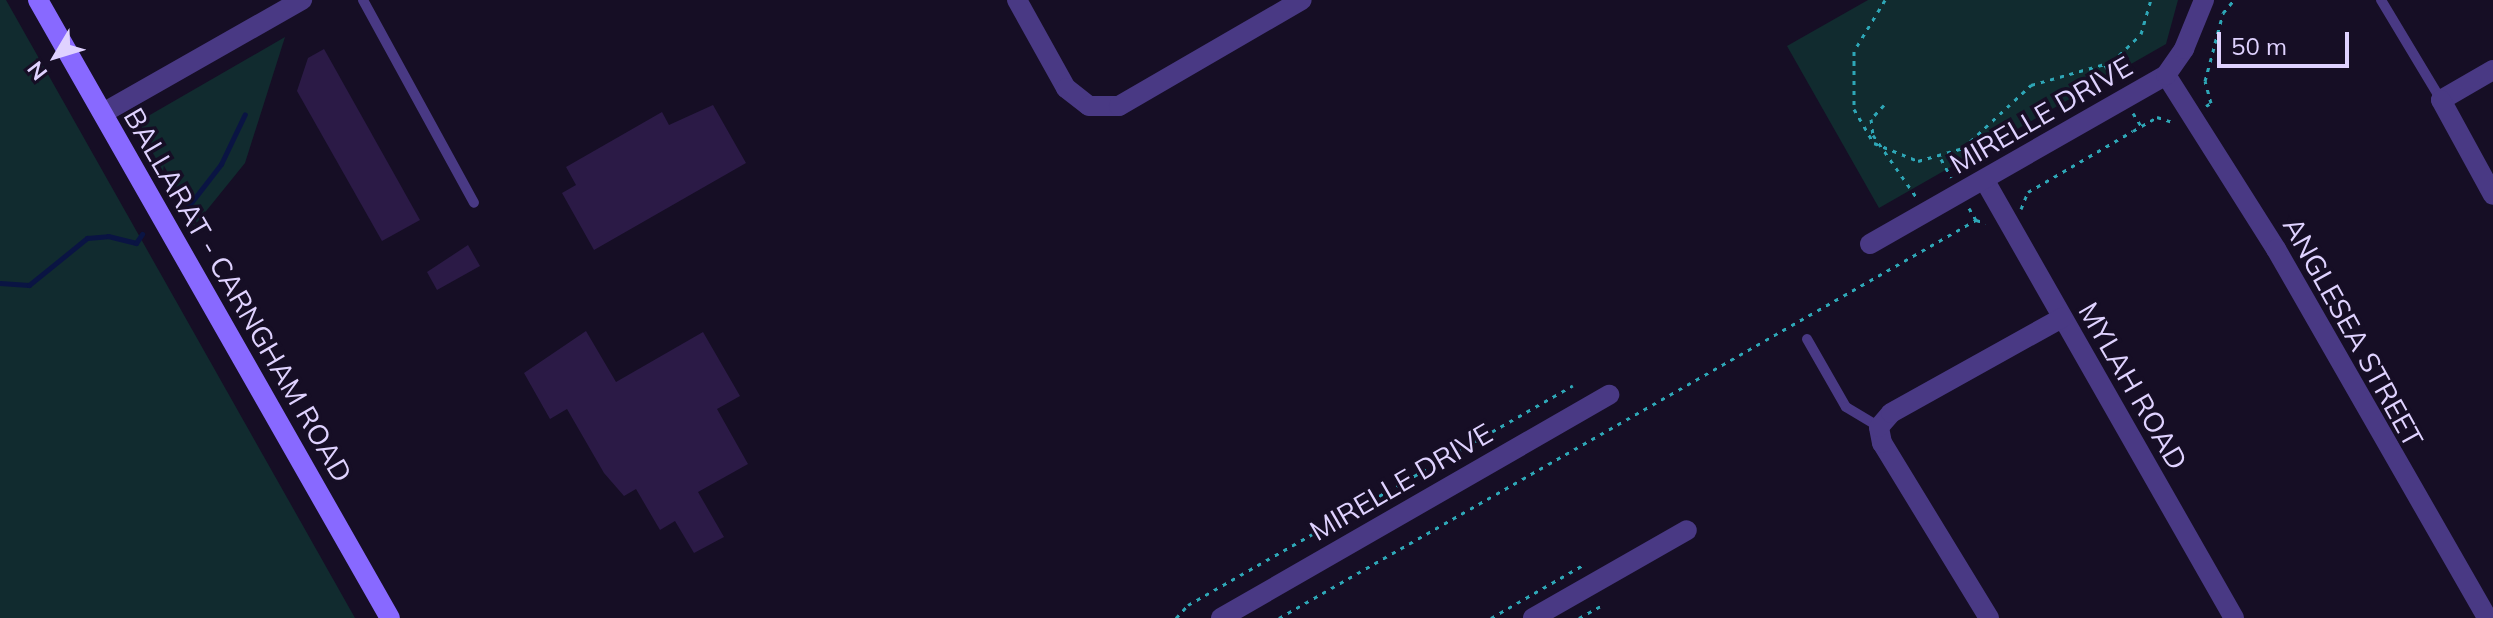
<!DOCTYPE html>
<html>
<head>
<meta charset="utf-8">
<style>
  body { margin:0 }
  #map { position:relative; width:2493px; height:618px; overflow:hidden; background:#160e25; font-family:Mulish,sans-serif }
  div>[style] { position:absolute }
  .green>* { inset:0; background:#112b2f }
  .stream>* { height:5px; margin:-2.5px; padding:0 2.5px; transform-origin:2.5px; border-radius:2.5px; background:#0a1443 }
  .building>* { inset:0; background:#2b1a46 }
  .path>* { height:3px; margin-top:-1.5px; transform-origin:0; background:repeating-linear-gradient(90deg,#2ea7b7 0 4px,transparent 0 10px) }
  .service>* { height:10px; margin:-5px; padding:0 5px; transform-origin:5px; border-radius:5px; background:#493984 }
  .minor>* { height:20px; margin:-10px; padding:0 10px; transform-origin:10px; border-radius:10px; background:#493984 }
  .tertiary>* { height:20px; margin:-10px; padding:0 10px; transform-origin:10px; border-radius:10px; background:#493984 }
  .secondary>* { height:20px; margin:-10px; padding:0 10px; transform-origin:10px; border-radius:10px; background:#8869ff }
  span { translate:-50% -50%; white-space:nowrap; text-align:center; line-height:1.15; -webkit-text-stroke:7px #160e25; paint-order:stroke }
  .street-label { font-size:28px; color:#dfd2ff }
  .north { position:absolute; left:16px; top:16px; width:80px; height:80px; -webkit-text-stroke:6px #160e25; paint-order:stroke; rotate:232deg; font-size:22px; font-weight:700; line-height:32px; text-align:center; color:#dfd2ff }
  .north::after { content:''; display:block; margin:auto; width:28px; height:36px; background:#dfd2ff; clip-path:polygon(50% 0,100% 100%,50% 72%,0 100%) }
  .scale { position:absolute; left:2217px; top:32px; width:132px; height:36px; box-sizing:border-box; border:4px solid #dfd2ff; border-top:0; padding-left:10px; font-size:24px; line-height:28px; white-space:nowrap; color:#dfd2ff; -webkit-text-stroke:6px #160e25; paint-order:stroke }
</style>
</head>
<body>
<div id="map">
  <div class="green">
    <div style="clip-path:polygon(0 0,6px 0,355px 618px,0 618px)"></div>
    <div style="clip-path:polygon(1868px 0,2178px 0,2166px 44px,1879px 208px,1787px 46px)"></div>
    <div style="clip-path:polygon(285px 37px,245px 163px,194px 226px,136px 123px)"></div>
  </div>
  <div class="stream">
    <div style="left:187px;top:208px;width:56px;rotate:-52.3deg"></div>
    <div style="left:221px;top:164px;width:55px;rotate:-64.4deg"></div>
    <div style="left:0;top:283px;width:29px;rotate:4deg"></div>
    <div style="left:29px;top:285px;width:75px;rotate:-39deg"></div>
    <div style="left:87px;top:238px;width:21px;rotate:-5deg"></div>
    <div style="left:108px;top:236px;width:29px;rotate:14deg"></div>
    <div style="left:136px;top:243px;width:11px;rotate:-56deg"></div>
  </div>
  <div class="building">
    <div style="clip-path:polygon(324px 49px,420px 220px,382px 241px,297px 91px,308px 58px)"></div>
    <div style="clip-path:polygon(713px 105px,746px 163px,594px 250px,562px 193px,576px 185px,566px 167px,662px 112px,669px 125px)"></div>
    <div style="clip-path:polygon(468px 245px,480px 266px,437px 290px,427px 272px)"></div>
    <div style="clip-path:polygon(586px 331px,616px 382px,703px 332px,740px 396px,717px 409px,748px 464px,698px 492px,724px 537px,694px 553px,675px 521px,660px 530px,636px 489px,624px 496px,604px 473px,567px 409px,550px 419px,524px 373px)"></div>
  </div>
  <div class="path">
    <div style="left:1885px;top:0;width:60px;rotate:121.3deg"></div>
    <div style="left:1854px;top:51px;width:58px;rotate:90deg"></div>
    <div style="left:1854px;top:109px;width:39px;rotate:60deg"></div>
    <div style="left:1874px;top:143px;width:48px;rotate:22.2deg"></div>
    <div style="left:1918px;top:161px;width:47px;rotate:-16.1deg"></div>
    <div style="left:1963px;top:148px;width:93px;rotate:-42.8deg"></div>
    <div style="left:2031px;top:85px;width:84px;rotate:-15.9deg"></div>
    <div style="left:2112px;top:62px;width:40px;rotate:-44deg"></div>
    <div style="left:2141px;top:34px;width:35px;rotate:-74deg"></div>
    <div style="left:2105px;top:65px;width:20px;rotate:60deg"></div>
    <div style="left:1884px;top:105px;width:19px;rotate:133deg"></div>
    <div style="left:1871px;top:119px;width:16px;rotate:83deg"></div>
    <div style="left:1873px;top:135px;width:77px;rotate:55.1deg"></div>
    <div style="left:2206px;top:106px;width:6px;rotate:-31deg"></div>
    <div style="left:2211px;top:103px;width:23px;rotate:-105deg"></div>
    <div style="left:2205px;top:81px;width:39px;rotate:-75deg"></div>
    <div style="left:2215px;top:43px;width:31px;rotate:-75deg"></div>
    <div style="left:2223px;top:13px;width:17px;rotate:-50deg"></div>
    <div style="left:2133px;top:113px;width:15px;rotate:58deg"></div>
    <div style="left:1941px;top:159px;width:21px;rotate:61deg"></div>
    <div style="left:1969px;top:208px;width:14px;rotate:60deg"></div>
    <div style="left:1976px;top:220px;width:10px;rotate:17deg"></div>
    <div style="left:2021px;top:209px;width:18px;rotate:-68deg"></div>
    <div style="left:2028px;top:192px;width:121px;rotate:-30.2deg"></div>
    <div style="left:2133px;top:131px;width:28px;rotate:-30deg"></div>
    <div style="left:2157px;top:117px;width:19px;rotate:18deg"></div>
    <div style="left:1176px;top:618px;width:18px;rotate:-47deg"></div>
    <div style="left:1188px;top:605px;width:443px;rotate:-29.7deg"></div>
    <div style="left:1279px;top:618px;width:803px;rotate:-29.73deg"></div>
    <div style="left:1491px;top:618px;width:106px;rotate:-29.9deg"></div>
    <div style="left:1579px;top:618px;width:29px;rotate:-29deg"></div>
  </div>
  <div class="service">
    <div style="left:363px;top:0;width:231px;rotate:61.3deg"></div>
    <div style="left:2381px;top:0;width:117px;rotate:59deg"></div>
    <div style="left:1807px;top:339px;width:78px;rotate:60.2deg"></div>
    <div style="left:1846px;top:407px;width:39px;rotate:31deg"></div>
  </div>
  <div class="minor">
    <div style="left:1017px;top:0;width:101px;rotate:60.9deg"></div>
    <div style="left:1066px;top:88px;width:29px;rotate:38deg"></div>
    <div style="left:1089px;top:106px;width:30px"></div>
    <div style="left:1119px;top:106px;width:211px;rotate:-30.1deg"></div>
    <div style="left:2493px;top:70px;width:60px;rotate:150deg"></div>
    <div style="left:2441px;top:100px;width:108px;rotate:61.3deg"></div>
    <div style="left:2166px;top:75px;width:206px;rotate:57.7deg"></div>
    <div style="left:2276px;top:249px;width:425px;rotate:60.2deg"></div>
    <div style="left:103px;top:113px;width:229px;rotate:-29.6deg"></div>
    <div style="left:1985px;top:181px;width:503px;rotate:60.33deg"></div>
    <div style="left:1533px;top:618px;width:177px;rotate:-29.7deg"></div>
    <div style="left:1989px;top:618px;width:205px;rotate:-121.4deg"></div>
    <div style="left:1882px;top:443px;width:16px;rotate:-101deg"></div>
    <div style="left:1879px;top:427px;width:18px;rotate:-49deg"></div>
    <div style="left:1891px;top:413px;width:196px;rotate:-29.1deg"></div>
  </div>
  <div class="tertiary">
    <div style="left:1870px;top:244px;width:341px;rotate:-29.7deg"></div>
    <div style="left:2166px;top:75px;width:32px;rotate:-55deg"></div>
    <div style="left:2184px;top:49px;width:53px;rotate:-67.8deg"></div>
    <div style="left:1221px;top:618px;width:448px;rotate:-29.9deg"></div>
  </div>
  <div class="secondary">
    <div style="left:38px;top:0;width:711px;rotate:60.34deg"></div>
  </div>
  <div class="street-label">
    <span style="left:2041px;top:115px;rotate:-30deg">MIRELLE DRIVE</span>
    <span style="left:238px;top:295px;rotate:60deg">BALLARAT - CARNGHAM ROAD</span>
    <span style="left:2353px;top:332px;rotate:61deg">ANGLESEA STREET</span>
    <span style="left:2133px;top:386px;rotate:60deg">MYLAH ROAD</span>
    <span style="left:1401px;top:482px;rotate:-30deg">MIRELLE DRIVE</span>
  </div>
  <div class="north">N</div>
  <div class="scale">50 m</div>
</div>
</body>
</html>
